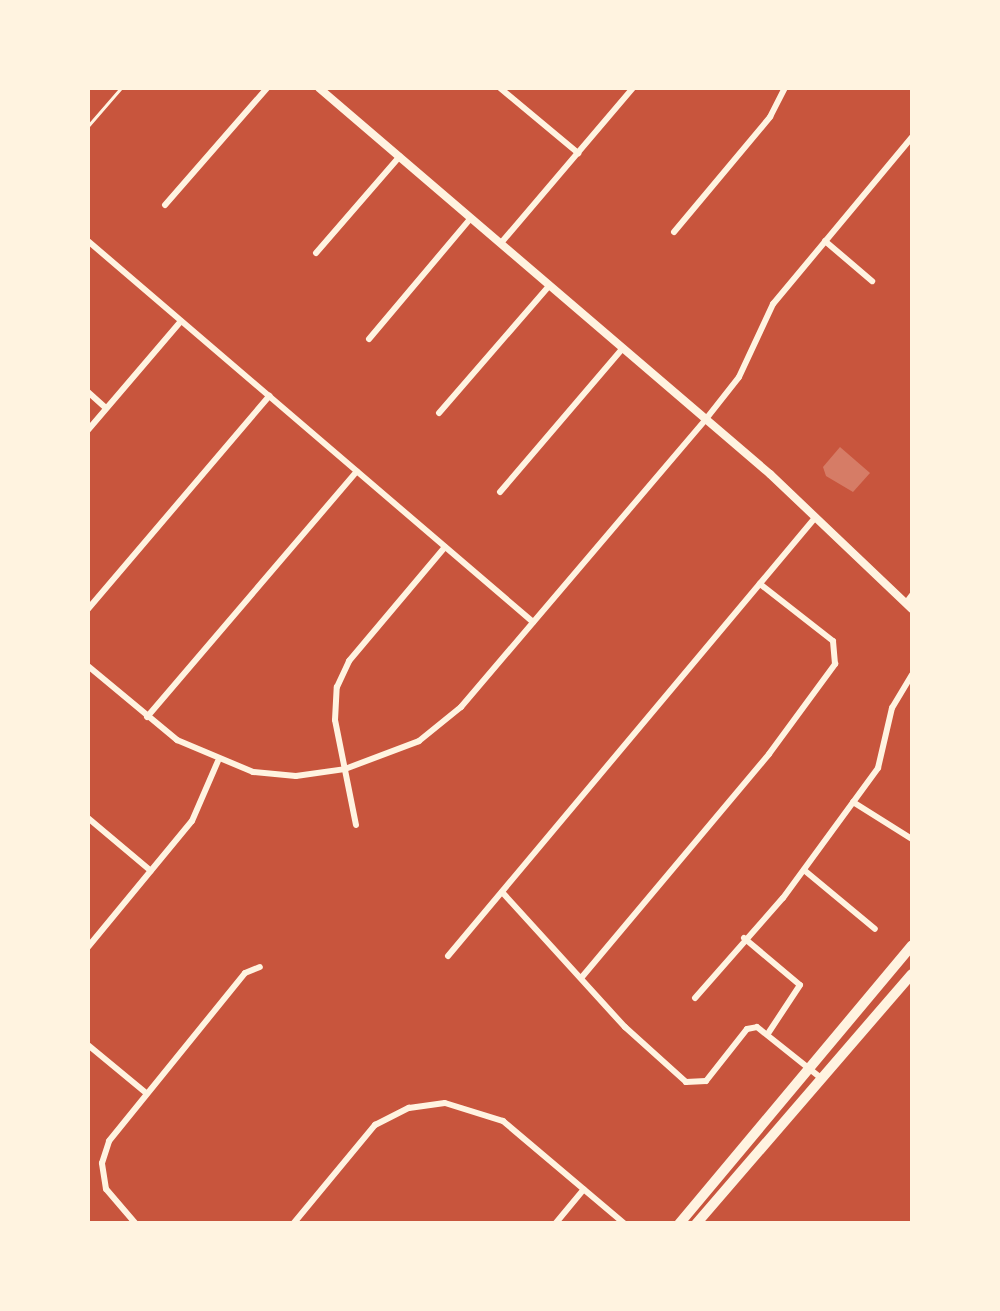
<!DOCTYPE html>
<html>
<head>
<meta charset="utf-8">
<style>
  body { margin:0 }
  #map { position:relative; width:1000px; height:1311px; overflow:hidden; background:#c8553d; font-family:"Zilla Slab",serif }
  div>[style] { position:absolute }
  .building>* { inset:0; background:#d67c66 }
  .service>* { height:2.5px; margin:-1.25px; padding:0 1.25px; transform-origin:1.25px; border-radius:1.25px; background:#fff3e0 }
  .minor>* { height:6px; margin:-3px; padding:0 3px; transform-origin:3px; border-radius:3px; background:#fff3e0 }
  .tertiary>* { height:8px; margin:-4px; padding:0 4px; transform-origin:4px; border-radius:4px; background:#fff3e0 }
  .primary>* { height:10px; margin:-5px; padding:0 5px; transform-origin:5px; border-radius:5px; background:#fff3e0 }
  span { translate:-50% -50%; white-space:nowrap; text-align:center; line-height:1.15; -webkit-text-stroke:10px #fff3e0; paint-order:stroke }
  .frame { position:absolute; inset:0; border:90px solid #fff3e0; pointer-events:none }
</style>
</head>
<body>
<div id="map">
  <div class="building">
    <div style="clip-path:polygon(840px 447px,870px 473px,853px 492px,826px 476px,823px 467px)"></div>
  </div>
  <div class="service">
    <div style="left:88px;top:126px;width:50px;rotate:-49deg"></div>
  </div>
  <div class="minor">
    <div style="left:500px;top:88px;width:102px;rotate:39.8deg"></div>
    <div style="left:165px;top:205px;width:155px;rotate:-48.9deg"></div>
    <div style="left:674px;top:232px;width:150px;rotate:-50.1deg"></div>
    <div style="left:770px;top:117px;width:33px;rotate:-63deg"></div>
    <div style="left:88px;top:241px;width:586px;rotate:40.57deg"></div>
    <div style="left:825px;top:241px;width:62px;rotate:40.4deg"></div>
    <div style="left:501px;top:243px;width:204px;rotate:-49.6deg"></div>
    <div style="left:316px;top:253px;width:128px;rotate:-49.1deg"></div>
    <div style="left:369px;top:339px;width:158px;rotate:-49.9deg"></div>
    <div style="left:88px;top:392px;width:24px;rotate:42deg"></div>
    <div style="left:439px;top:413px;width:169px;rotate:-49.1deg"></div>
    <div style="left:88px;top:430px;width:143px;rotate:-49.5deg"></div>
    <div style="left:500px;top:492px;width:189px;rotate:-49.5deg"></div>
    <div style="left:906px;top:603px;width:10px;rotate:-53deg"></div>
    <div style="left:88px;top:609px;width:280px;rotate:-49.6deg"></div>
    <div style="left:88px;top:666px;width:116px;rotate:39.7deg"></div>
    <div style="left:177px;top:740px;width:82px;rotate:22.8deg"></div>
    <div style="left:253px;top:772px;width:43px;rotate:5.3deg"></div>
    <div style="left:296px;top:776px;width:49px;rotate:-8.1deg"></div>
    <div style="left:345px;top:769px;width:79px;rotate:-20.7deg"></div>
    <div style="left:419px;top:741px;width:54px;rotate:-39deg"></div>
    <div style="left:461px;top:707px;width:378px;rotate:-49.6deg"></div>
    <div style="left:706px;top:419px;width:53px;rotate:-51.8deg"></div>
    <div style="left:739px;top:377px;width:81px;rotate:-65deg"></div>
    <div style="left:773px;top:304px;width:217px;rotate:-50.2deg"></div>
    <div style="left:147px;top:717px;width:323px;rotate:-49.5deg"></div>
    <div style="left:853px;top:802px;width:70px;rotate:32.1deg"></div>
    <div style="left:88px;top:818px;width:82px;rotate:40.1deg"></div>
    <div style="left:356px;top:825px;width:107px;rotate:-101.3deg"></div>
    <div style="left:335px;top:720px;width:33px;rotate:-87deg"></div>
    <div style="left:337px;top:687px;width:29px;rotate:-65deg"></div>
    <div style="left:349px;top:661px;width:149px;rotate:-49.9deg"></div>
    <div style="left:804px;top:870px;width:92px;rotate:39.7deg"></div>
    <div style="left:502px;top:892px;width:183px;rotate:47.7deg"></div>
    <div style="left:625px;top:1027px;width:82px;rotate:42deg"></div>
    <div style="left:686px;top:1082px;width:20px;rotate:-3deg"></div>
    <div style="left:706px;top:1081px;width:66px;rotate:-51.7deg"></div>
    <div style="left:747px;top:1029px;width:10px;rotate:-11deg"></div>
    <div style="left:757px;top:1027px;width:82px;rotate:38.6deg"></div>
    <div style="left:744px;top:938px;width:73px;rotate:40deg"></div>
    <div style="left:800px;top:985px;width:56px;rotate:123.4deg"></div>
    <div style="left:88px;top:947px;width:163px;rotate:-50.5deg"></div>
    <div style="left:192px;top:821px;width:65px;rotate:-66.6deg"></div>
    <div style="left:448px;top:956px;width:570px;rotate:-50.05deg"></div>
    <div style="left:582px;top:977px;width:291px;rotate:-50deg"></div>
    <div style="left:769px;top:754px;width:112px;rotate:-53.7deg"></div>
    <div style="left:835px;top:664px;width:23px;rotate:-95deg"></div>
    <div style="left:833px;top:641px;width:93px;rotate:-142deg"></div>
    <div style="left:695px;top:998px;width:133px;rotate:-48.7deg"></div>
    <div style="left:783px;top:898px;width:161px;rotate:-53.8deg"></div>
    <div style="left:878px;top:768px;width:62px;rotate:-76.9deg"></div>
    <div style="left:892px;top:708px;width:39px;rotate:-59deg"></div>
    <div style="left:88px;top:1045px;width:75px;rotate:39.6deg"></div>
    <div style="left:136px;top:1224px;width:46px;rotate:-130.6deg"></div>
    <div style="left:106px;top:1189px;width:26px;rotate:-99deg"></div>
    <div style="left:102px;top:1163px;width:23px;rotate:-72deg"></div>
    <div style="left:109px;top:1141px;width:216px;rotate:-51deg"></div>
    <div style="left:245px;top:973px;width:16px;rotate:-22deg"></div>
    <div style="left:293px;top:1224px;width:129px;rotate:-50.4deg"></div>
    <div style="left:375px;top:1125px;width:38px;rotate:-27deg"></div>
    <div style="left:409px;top:1108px;width:36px;rotate:-8deg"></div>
    <div style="left:445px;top:1103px;width:61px;rotate:17.2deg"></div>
    <div style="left:503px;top:1121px;width:160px;rotate:40.2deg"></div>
    <div style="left:555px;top:1224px;width:45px;rotate:-50.4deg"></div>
  </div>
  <div class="tertiary">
    <div style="left:319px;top:88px;width:594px;rotate:40.56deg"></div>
    <div style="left:770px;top:474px;width:196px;rotate:43.6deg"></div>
  </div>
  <div class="primary">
    <div style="left:679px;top:1224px;width:363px;rotate:-50.1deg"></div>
    <div style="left:696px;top:1224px;width:330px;rotate:-49.2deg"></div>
  </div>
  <div class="frame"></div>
</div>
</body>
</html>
